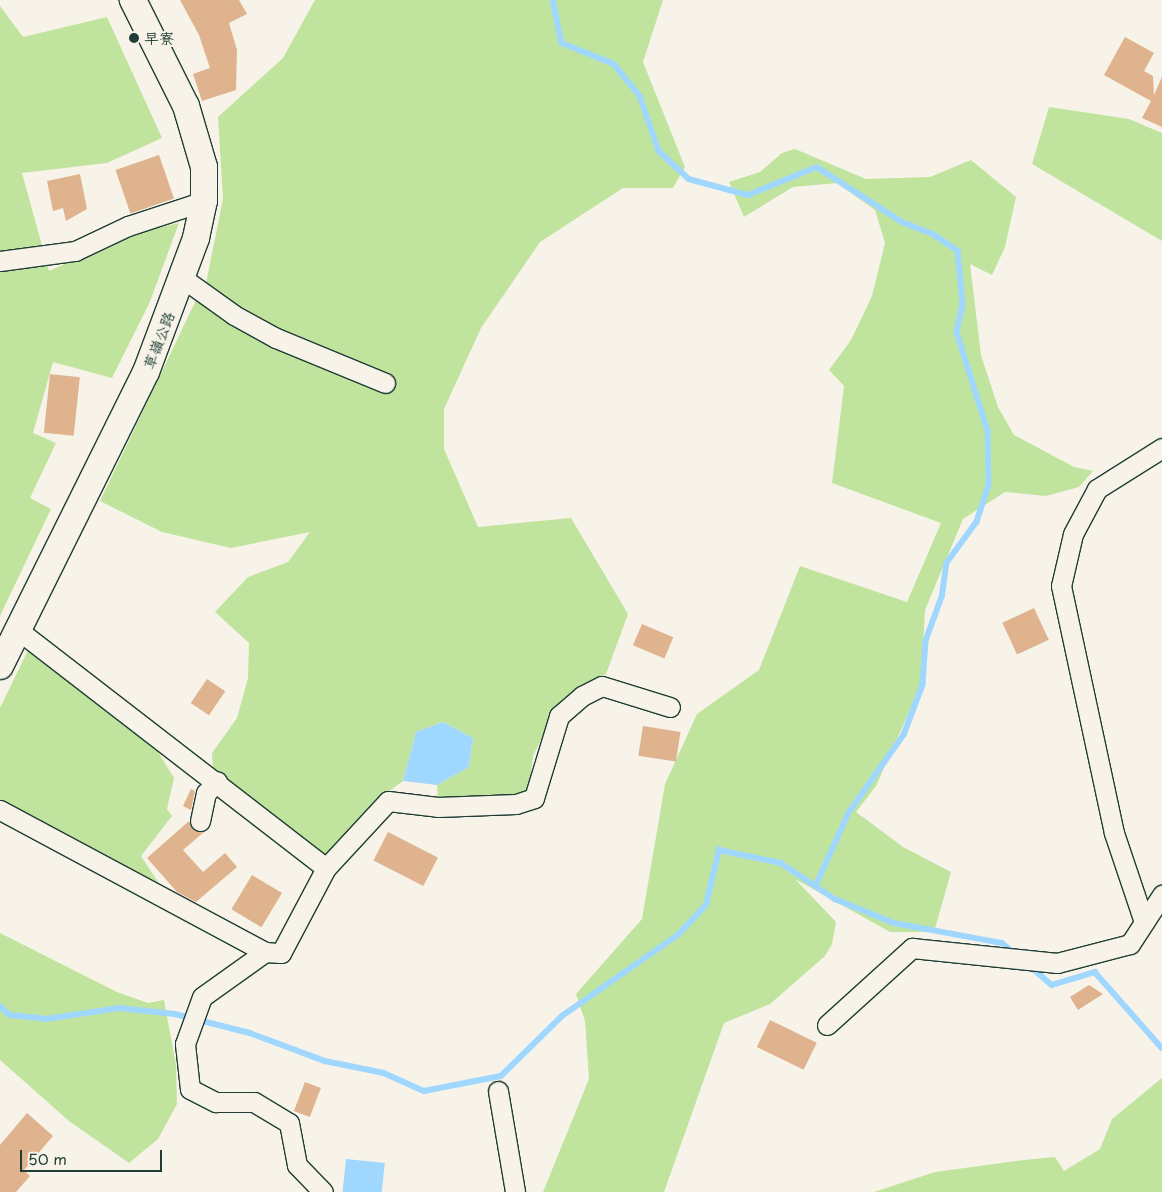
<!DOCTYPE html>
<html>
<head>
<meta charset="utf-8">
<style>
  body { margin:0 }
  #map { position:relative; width:1162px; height:1192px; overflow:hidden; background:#f7f3e8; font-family:"Playpen Sans","LXGW WenKai TC",sans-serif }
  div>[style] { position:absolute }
  .green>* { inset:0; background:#c0e49e }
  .water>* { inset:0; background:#a0d7ff; transform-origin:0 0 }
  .stream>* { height:5.5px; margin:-2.75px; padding:0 2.75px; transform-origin:2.75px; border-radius:2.75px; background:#a0d7ff }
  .building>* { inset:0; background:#deb38e; transform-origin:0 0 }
  .roads { filter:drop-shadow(1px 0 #1f3d34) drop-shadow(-1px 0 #1f3d34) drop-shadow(0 1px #1f3d34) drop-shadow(0 -1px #1f3d34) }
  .minor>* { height:19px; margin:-9.5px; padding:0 9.5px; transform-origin:9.5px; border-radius:9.5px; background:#f7f3e8 }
  .secondary>* { height:26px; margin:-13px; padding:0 13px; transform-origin:13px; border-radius:13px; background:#f7f3e8 }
  .dots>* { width:14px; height:14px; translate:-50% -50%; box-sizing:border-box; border:2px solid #f7f3e8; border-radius:50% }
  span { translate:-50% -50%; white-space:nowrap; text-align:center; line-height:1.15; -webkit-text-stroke:4px #f7f3e8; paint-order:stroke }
  .poi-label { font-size:15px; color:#1f3d34 }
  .left { translate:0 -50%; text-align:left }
  .street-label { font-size:15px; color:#1f3d34 }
  .scale { position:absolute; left:20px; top:1150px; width:142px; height:22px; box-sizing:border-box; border:2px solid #1f3d34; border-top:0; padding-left:6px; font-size:15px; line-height:18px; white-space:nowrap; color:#1f3d34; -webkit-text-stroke:4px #f7f3e8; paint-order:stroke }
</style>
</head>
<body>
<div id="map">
  <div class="green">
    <div style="clip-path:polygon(315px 0,663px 0,643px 62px,685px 167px,673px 188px,623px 188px,540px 242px,481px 328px,444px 409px,444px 449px,478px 527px,571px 518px,628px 614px,606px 674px,556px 709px,533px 756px,529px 790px,505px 799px,438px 800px,437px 785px,469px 767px,473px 738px,443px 722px,416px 732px,403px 781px,385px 794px,322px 862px,214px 783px,212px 753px,237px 718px,248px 678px,249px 643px,215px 612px,248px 577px,288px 562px,310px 532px,231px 548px,162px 532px,100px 501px,196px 300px,273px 346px,386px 393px,394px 386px,251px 318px,205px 288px,223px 199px,218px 117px,283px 58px)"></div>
    <div style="clip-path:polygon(0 6px,23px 37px,107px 17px,162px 138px,107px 163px,22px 173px,49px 271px,132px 234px,179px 223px,149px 304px,112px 378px,53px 362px,33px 433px,56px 443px,30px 498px,51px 509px,0 616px)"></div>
    <div style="clip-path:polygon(1049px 107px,1129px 119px,1162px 133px,1162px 241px,1032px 164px)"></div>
    <div style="clip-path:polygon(795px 149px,866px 179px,930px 177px,971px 160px,1016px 197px,1005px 247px,992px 275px,970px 264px,981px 355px,998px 407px,1014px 435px,1074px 467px,1093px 471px,1079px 487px,1046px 496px,1005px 492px,963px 519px,925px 610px,921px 685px,876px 786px,856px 812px,903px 847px,951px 872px,934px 932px,890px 932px,795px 879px,836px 922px,832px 944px,825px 956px,770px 1004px,724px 1023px,664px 1192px,543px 1192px,589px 1079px,585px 1021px,576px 994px,642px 919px,665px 784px,697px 714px,759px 670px,800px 566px,907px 602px,941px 523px,832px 483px,844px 386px,829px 370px,851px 340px,872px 296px,885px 243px,875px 210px,837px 183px,793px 187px,744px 217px,729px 182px,760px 172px,782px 153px)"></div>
    <div style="clip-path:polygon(29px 648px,149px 737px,174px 778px,167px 809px,172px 816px,141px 856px,162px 888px,0 802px,0 708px)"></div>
    <div style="clip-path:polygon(0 933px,117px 992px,148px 1003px,164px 1000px,176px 1065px,177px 1104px,158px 1139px,129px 1163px,69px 1121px,0 1060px)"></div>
    <div style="clip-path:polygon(1162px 1078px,1162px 1192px,874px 1192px,935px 1172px,1024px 1160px,1055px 1157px,1064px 1171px,1100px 1149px,1112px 1119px)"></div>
  </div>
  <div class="water">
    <div style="clip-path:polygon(443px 722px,473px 738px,469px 767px,437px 785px,403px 781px,416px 732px)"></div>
    <div style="left:346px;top:1159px;width:39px;height:33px;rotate:6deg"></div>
  </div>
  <div class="stream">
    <div style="left:553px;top:0;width:44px;rotate:78.2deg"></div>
    <div style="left:562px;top:43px;width:56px;rotate:22deg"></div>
    <div style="left:614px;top:64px;width:41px;rotate:50.9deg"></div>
    <div style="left:640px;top:96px;width:58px;rotate:70.9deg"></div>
    <div style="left:659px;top:151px;width:41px;rotate:43deg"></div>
    <div style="left:689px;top:179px;width:61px;rotate:15.2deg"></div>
    <div style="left:748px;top:195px;width:74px;rotate:-22.1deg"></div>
    <div style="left:817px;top:167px;width:101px;rotate:32.9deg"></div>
    <div style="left:902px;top:222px;width:33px;rotate:21deg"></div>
    <div style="left:933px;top:234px;width:30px;rotate:34deg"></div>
    <div style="left:958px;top:251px;width:53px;rotate:84.6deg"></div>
    <div style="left:963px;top:304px;width:29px;rotate:102deg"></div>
    <div style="left:957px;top:332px;width:104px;rotate:72.6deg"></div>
    <div style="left:988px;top:431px;width:54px;rotate:88.9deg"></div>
    <div style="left:989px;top:485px;width:39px;rotate:108deg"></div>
    <div style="left:977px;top:522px;width:51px;rotate:126.2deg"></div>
    <div style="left:947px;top:563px;width:34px;rotate:98deg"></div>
    <div style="left:942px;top:597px;width:47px;rotate:110deg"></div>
    <div style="left:926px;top:641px;width:44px;rotate:93.9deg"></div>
    <div style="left:923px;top:685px;width:53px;rotate:110.8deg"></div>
    <div style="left:904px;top:735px;width:95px;rotate:125.2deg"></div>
    <div style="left:849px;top:813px;width:80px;rotate:114.3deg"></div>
    <div style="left:1030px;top:966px;width:29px;rotate:41deg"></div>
    <div style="left:1052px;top:985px;width:45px;rotate:-16.8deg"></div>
    <div style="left:1095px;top:972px;width:101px;rotate:48.6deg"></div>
    <div style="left:0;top:1006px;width:13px;rotate:42deg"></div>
    <div style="left:10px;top:1015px;width:36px;rotate:6deg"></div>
    <div style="left:46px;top:1019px;width:74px;rotate:-8.6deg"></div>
    <div style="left:119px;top:1008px;width:56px;rotate:6.1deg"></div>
    <div style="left:175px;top:1014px;width:77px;rotate:14.2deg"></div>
    <div style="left:250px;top:1033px;width:80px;rotate:20.5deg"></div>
    <div style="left:325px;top:1061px;width:60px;rotate:11.5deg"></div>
    <div style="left:384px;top:1073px;width:44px;rotate:24.2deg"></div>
    <div style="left:424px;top:1091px;width:78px;rotate:-11deg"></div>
    <div style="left:501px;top:1076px;width:86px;rotate:-44.5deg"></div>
    <div style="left:562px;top:1016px;width:143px;rotate:-35deg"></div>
    <div style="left:679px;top:934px;width:40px;rotate:-47deg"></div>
    <div style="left:706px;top:905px;width:57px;rotate:-76.7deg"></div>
    <div style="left:719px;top:850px;width:63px;rotate:11.8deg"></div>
    <div style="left:781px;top:863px;width:65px;rotate:33.7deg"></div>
    <div style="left:835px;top:899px;width:64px;rotate:22.1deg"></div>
    <div style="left:894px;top:923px;width:110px;rotate:10.5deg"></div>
    <div style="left:1002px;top:943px;width:14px;rotate:39deg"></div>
  </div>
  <div class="building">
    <div style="clip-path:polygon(180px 0,239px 0,247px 14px,229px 23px,237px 50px,236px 90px,202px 101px,193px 74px,210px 68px,199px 35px)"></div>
    <div style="clip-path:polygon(1125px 37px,1154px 53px,1144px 71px,1153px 76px,1154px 95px,1162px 77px,1162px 127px,1142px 118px,1151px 101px,1104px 75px)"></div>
    <div style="left:159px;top:155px;width:46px;height:46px;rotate:71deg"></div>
    <div style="clip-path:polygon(80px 174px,87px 209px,66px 221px,63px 208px,53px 211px,47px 181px)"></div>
    <div style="left:50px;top:374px;width:30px;height:59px;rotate:6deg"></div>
    <div style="left:1034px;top:608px;width:35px;height:35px;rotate:65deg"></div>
    <div style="left:642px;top:624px;width:34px;height:23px;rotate:23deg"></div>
    <div style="left:207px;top:679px;width:22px;height:29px;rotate:34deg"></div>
    <div style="left:643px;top:726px;width:38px;height:30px;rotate:9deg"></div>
    <div style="clip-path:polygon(191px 789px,195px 791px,191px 810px,183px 806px)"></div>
    <div style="clip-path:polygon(189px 821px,193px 830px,204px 832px,183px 850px,203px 872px,225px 853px,237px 867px,196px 902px,177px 892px,147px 858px)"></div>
    <div style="left:388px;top:832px;width:56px;height:32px;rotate:27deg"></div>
    <div style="left:252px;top:875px;width:35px;height:40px;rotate:31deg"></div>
    <div style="clip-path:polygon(1089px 985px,1103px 994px,1078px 1010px,1070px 997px)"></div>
    <div style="left:770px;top:1020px;width:52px;height:30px;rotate:26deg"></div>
    <div style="left:305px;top:1082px;width:17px;height:31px;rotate:21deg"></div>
    <div style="clip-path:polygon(27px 1113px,53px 1136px,24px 1170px,30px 1176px,16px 1192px,0 1192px,0 1145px)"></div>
  </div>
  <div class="roads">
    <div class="minor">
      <div style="left:0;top:261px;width:76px;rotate:-7.6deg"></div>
      <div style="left:75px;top:251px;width:59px;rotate:-25.3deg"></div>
      <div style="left:128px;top:226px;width:80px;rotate:-18.2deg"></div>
      <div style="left:181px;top:277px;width:65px;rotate:35.6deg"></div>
      <div style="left:234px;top:315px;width:48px;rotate:28.7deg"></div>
      <div style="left:276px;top:338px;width:118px;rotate:22.4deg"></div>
      <div style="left:18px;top:630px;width:389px;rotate:37.7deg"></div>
      <div style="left:0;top:810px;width:301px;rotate:28.2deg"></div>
      <div style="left:265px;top:952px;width:77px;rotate:144.5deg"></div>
      <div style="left:202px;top:997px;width:50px;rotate:109.9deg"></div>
      <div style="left:185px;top:1044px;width:45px;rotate:83.7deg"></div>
      <div style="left:190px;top:1089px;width:29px;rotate:27deg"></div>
      <div style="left:216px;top:1102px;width:38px"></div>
      <div style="left:254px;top:1102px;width:41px;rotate:31deg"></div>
      <div style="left:289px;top:1123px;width:43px;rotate:79.2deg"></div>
      <div style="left:297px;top:1165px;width:37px;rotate:46deg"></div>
      <div style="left:200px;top:821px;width:29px;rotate:-78deg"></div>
      <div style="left:206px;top:793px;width:16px;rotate:-47deg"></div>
      <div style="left:1144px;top:922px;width:94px;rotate:-108.6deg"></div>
      <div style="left:1114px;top:833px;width:253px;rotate:-102.1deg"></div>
      <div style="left:1061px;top:586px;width:53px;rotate:-77deg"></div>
      <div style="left:1073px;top:534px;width:51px;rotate:-61.9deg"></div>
      <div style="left:1097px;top:489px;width:77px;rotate:-32.2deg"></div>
      <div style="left:265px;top:952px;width:16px;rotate:4deg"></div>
      <div style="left:281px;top:953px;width:96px;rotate:-62.1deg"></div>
      <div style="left:326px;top:868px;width:91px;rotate:-47.2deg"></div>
      <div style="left:388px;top:801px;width:50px;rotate:6.8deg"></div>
      <div style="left:438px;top:807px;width:78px;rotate:-2.2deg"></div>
      <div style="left:516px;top:804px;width:19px;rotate:-18deg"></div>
      <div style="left:534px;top:798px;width:86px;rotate:-73deg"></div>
      <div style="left:559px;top:716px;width:30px;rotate:-41deg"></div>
      <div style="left:582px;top:696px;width:22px;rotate:-27deg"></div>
      <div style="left:602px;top:686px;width:71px;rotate:17.2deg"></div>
      <div style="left:827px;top:1025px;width:115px;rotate:-42.2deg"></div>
      <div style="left:912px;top:948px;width:146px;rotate:5.9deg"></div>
      <div style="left:1057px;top:963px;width:75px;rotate:-14.6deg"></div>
      <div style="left:1130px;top:944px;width:59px;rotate:-56.9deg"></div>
      <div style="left:498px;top:1091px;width:102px;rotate:80.4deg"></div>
    </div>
    <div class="secondary">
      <div style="left:0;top:666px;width:328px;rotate:-63.6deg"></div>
      <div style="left:146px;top:372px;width:143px;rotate:-69.5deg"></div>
      <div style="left:196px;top:238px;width:38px;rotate:-78deg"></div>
      <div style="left:204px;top:201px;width:34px;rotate:-90deg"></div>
      <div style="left:204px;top:167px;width:64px;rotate:-106.4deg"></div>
      <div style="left:186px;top:106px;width:119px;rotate:-116.6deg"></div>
    </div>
  </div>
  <div class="dots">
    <div style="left:134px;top:38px;background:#1f3d34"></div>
  </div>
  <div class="poi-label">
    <span class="left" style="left:144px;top:38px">早寮</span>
  </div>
  <div class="street-label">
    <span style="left:158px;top:340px;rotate:-69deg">草嶺公路</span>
  </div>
  <div class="scale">50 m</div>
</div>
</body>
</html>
